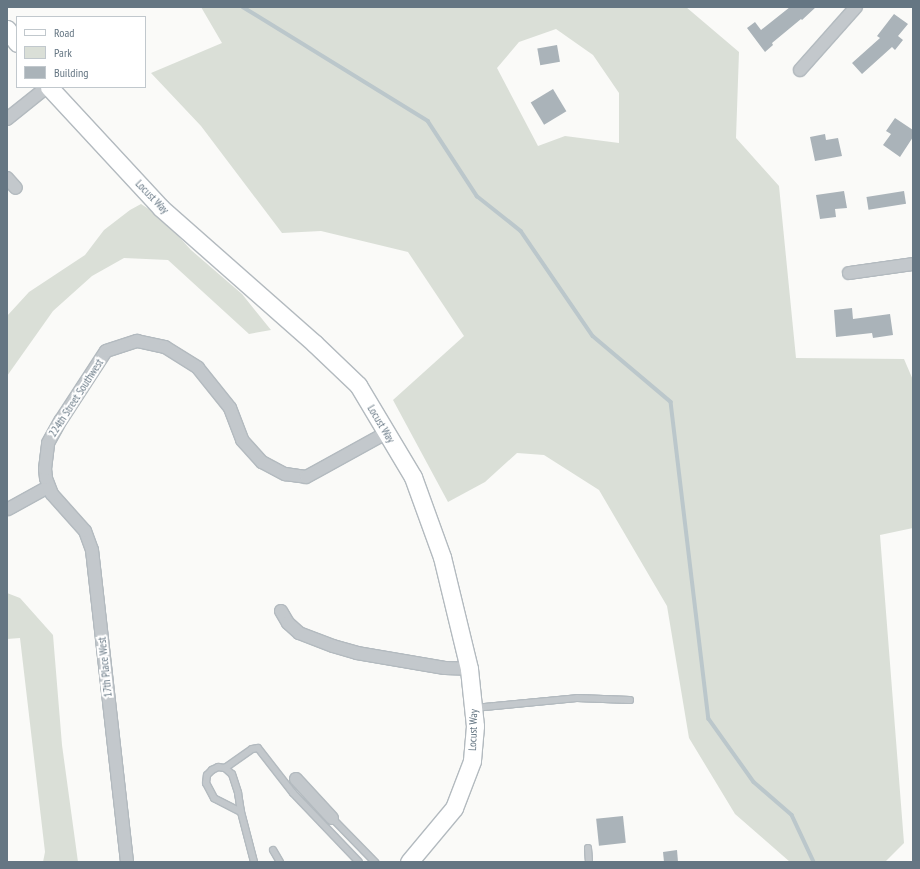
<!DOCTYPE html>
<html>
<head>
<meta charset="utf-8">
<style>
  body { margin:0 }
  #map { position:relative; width:920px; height:869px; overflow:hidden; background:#fafaf8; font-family:"PT Sans Narrow",sans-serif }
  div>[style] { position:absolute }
  .green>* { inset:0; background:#dadfd7 }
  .stream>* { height:3.5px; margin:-1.75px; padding:0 1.75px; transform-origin:1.75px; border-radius:1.75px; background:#bbc7cb }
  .building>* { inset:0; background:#aab3b9; transform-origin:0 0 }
  .roads { filter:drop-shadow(1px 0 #b3babf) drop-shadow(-1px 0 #b3babf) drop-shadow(0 1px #b3babf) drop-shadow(0 -1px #b3babf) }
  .lane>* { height:6px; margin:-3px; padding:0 3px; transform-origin:3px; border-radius:3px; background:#c3c8cc }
  .street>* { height:12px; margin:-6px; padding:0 6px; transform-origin:6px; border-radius:6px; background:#c3c8cc }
  .secondary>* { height:17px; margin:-8.5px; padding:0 8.5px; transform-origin:8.5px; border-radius:8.5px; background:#fff }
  span { translate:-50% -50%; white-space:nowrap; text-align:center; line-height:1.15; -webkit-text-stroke:4px #fff; paint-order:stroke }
  .street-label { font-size:11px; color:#657683 }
  .frame { position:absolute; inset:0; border:8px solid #657683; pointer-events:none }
  .legend { position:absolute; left:16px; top:16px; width:130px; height:72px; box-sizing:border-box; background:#fff; border:1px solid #c1c8cd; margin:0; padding:5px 7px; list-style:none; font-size:12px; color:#657683 }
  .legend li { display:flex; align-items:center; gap:8px; height:20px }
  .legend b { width:20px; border:1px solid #c1c8cd }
</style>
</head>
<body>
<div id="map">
  <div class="green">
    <div style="clip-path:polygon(evenodd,201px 7px,686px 7px,739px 52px,736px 138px,779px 186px,796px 358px,904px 359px,913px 380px,913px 528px,880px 535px,904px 843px,885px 862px,790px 862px,735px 814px,689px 738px,667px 606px,599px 490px,544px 455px,517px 453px,485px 482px,448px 502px,393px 400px,464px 336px,408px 252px,321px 231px,282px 233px,201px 126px,151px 73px,222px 43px,201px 7px,556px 29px,593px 55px,619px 93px,619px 143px,565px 136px,538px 146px,497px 68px,519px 42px,556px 29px)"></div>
    <div style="clip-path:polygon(141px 204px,161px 217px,191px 250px,242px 294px,271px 330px,249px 334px,168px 260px,124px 258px,92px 276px,53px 311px,7px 376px,7px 316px,29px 292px,85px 255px,104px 230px,130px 210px)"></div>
    <div style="clip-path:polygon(7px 593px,20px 598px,53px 635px,62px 745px,78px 862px,43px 862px,45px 852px,20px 638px,7px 639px)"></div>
  </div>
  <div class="stream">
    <div style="left:243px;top:7px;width:217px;rotate:31.6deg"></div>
    <div style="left:428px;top:121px;width:90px;rotate:56.8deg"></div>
    <div style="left:477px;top:196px;width:56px;rotate:38.5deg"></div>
    <div style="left:521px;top:231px;width:127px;rotate:55.6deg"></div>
    <div style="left:593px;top:336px;width:102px;rotate:40.2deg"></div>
    <div style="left:671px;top:402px;width:319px;rotate:83.2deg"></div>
    <div style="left:709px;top:719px;width:77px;rotate:54.5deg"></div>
    <div style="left:754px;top:782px;width:50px;rotate:41deg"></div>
    <div style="left:792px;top:815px;width:52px;rotate:64.9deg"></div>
  </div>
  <div class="building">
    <div style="clip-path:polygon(790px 7px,816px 7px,802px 20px,801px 19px,772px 43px,773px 45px,765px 52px,747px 28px,755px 22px,761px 30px)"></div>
    <div style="clip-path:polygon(894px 14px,908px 24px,898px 36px,903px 40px,895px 50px,892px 47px,862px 74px,852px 63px,880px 38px,877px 36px)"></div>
    <div style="left:557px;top:45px;width:17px;height:20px;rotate:80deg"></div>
    <div style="left:553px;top:89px;width:26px;height:26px;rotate:59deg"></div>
    <div style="clip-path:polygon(895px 118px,913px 130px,913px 137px,900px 157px,883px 145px,891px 134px,886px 131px)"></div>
    <div style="clip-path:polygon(825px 134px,826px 140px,838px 138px,842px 156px,815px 161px,810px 137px)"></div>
    <div style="clip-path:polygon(844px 191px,847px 208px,835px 209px,836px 217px,820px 219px,816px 195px)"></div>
    <div style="left:904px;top:191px;width:13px;height:38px;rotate:81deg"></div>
    <div style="clip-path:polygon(852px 308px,853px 319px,890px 314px,893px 335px,873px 338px,872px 333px,836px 337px,834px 310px)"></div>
    <div style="left:623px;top:816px;width:27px;height:27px;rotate:84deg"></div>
    <div style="clip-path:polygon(677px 850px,678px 862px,664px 862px,663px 852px)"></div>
  </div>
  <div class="roads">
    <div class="lane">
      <div style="left:474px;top:708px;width:103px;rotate:-5.5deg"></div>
      <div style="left:577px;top:698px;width:53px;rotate:2.2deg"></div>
      <div style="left:225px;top:768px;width:33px;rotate:-35deg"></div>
      <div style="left:252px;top:749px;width:6px;rotate:-9deg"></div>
      <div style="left:258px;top:748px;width:57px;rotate:52.1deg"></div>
      <div style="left:293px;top:793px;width:95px;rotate:46.3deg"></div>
      <div style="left:241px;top:812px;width:30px;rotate:-153deg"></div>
      <div style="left:214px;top:798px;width:17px;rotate:-118deg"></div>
      <div style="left:206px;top:783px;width:8px;rotate:-83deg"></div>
      <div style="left:207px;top:775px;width:7px;rotate:-45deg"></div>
      <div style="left:212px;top:770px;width:7px;rotate:-27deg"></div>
      <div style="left:218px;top:767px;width:7px;rotate:8deg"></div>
      <div style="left:225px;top:768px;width:9px;rotate:41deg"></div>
      <div style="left:232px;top:774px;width:20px;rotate:72deg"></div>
      <div style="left:238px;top:793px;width:19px;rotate:81deg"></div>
      <div style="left:241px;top:812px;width:52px;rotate:75.4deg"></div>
      <div style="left:332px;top:818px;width:62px;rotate:45.7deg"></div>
      <div style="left:588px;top:848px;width:14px;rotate:86deg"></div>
      <div style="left:273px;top:850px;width:14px;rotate:60deg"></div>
    </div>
    <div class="street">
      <div style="left:800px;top:70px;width:84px;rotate:-48.4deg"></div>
      <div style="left:7px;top:119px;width:51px;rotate:-38.7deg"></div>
      <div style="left:7px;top:178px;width:13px;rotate:48deg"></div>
      <div style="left:849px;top:273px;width:65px;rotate:-8deg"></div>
      <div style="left:8px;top:509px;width:46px;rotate:-28.8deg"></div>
      <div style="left:281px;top:611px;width:14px;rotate:60deg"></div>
      <div style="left:288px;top:623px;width:15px;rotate:42deg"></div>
      <div style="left:299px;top:633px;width:36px;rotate:21deg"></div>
      <div style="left:333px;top:646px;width:25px;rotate:16deg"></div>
      <div style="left:357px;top:653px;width:89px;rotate:9.7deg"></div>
      <div style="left:445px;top:668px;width:24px;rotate:2deg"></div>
      <div style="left:296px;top:779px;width:53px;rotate:47.3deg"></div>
      <div style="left:127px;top:862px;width:314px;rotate:-96.4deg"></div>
      <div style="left:92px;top:550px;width:20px;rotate:-110deg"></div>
      <div style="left:85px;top:531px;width:50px;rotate:-131.7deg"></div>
      <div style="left:52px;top:494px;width:17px;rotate:-111deg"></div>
      <div style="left:46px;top:478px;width:9px;rotate:-96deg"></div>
      <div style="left:45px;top:469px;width:26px;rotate:-83deg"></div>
      <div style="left:48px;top:443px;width:26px;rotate:-61deg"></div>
      <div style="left:61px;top:420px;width:82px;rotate:-56.9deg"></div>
      <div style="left:106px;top:351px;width:33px;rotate:-18deg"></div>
      <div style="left:137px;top:341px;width:29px;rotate:12deg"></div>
      <div style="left:165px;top:347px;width:39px;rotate:32deg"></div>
      <div style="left:198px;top:368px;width:51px;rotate:51.3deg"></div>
      <div style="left:230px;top:408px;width:34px;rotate:69deg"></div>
      <div style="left:242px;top:440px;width:30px;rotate:48deg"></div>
      <div style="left:262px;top:462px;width:26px;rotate:28deg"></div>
      <div style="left:285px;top:474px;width:21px;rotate:8deg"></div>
      <div style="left:306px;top:477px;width:91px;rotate:-28.8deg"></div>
    </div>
    <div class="secondary">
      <div style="left:7px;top:29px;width:17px;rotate:54deg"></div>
      <div style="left:49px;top:87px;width:165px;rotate:47.2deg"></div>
      <div style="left:161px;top:208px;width:204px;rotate:41.4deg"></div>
      <div style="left:314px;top:343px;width:61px;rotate:43.7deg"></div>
      <div style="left:358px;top:385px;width:107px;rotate:59.1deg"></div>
      <div style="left:413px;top:477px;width:85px;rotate:70.1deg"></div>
      <div style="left:442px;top:557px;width:115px;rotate:76.4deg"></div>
      <div style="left:469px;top:669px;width:57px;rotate:84deg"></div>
      <div style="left:475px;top:726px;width:35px;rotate:95deg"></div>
      <div style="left:472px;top:761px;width:50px;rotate:111deg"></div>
      <div style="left:454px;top:808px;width:70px;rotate:129.8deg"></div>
    </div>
  </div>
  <div class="street-label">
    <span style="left:152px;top:197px;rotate:46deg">Locust Way</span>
    <span style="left:76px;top:398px;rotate:-57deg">224th Street Southwest</span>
    <span style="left:381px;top:424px;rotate:59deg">Locust Way</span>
    <span style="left:105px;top:667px;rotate:-96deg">17th Place West</span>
    <span style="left:473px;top:730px;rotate:-88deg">Locust Way</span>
  </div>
  <div class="frame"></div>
  <ul class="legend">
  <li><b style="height:5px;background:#fff"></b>Road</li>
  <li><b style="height:11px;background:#dadfd7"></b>Park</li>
  <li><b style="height:11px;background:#aab3b9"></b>Building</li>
  </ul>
</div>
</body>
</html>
